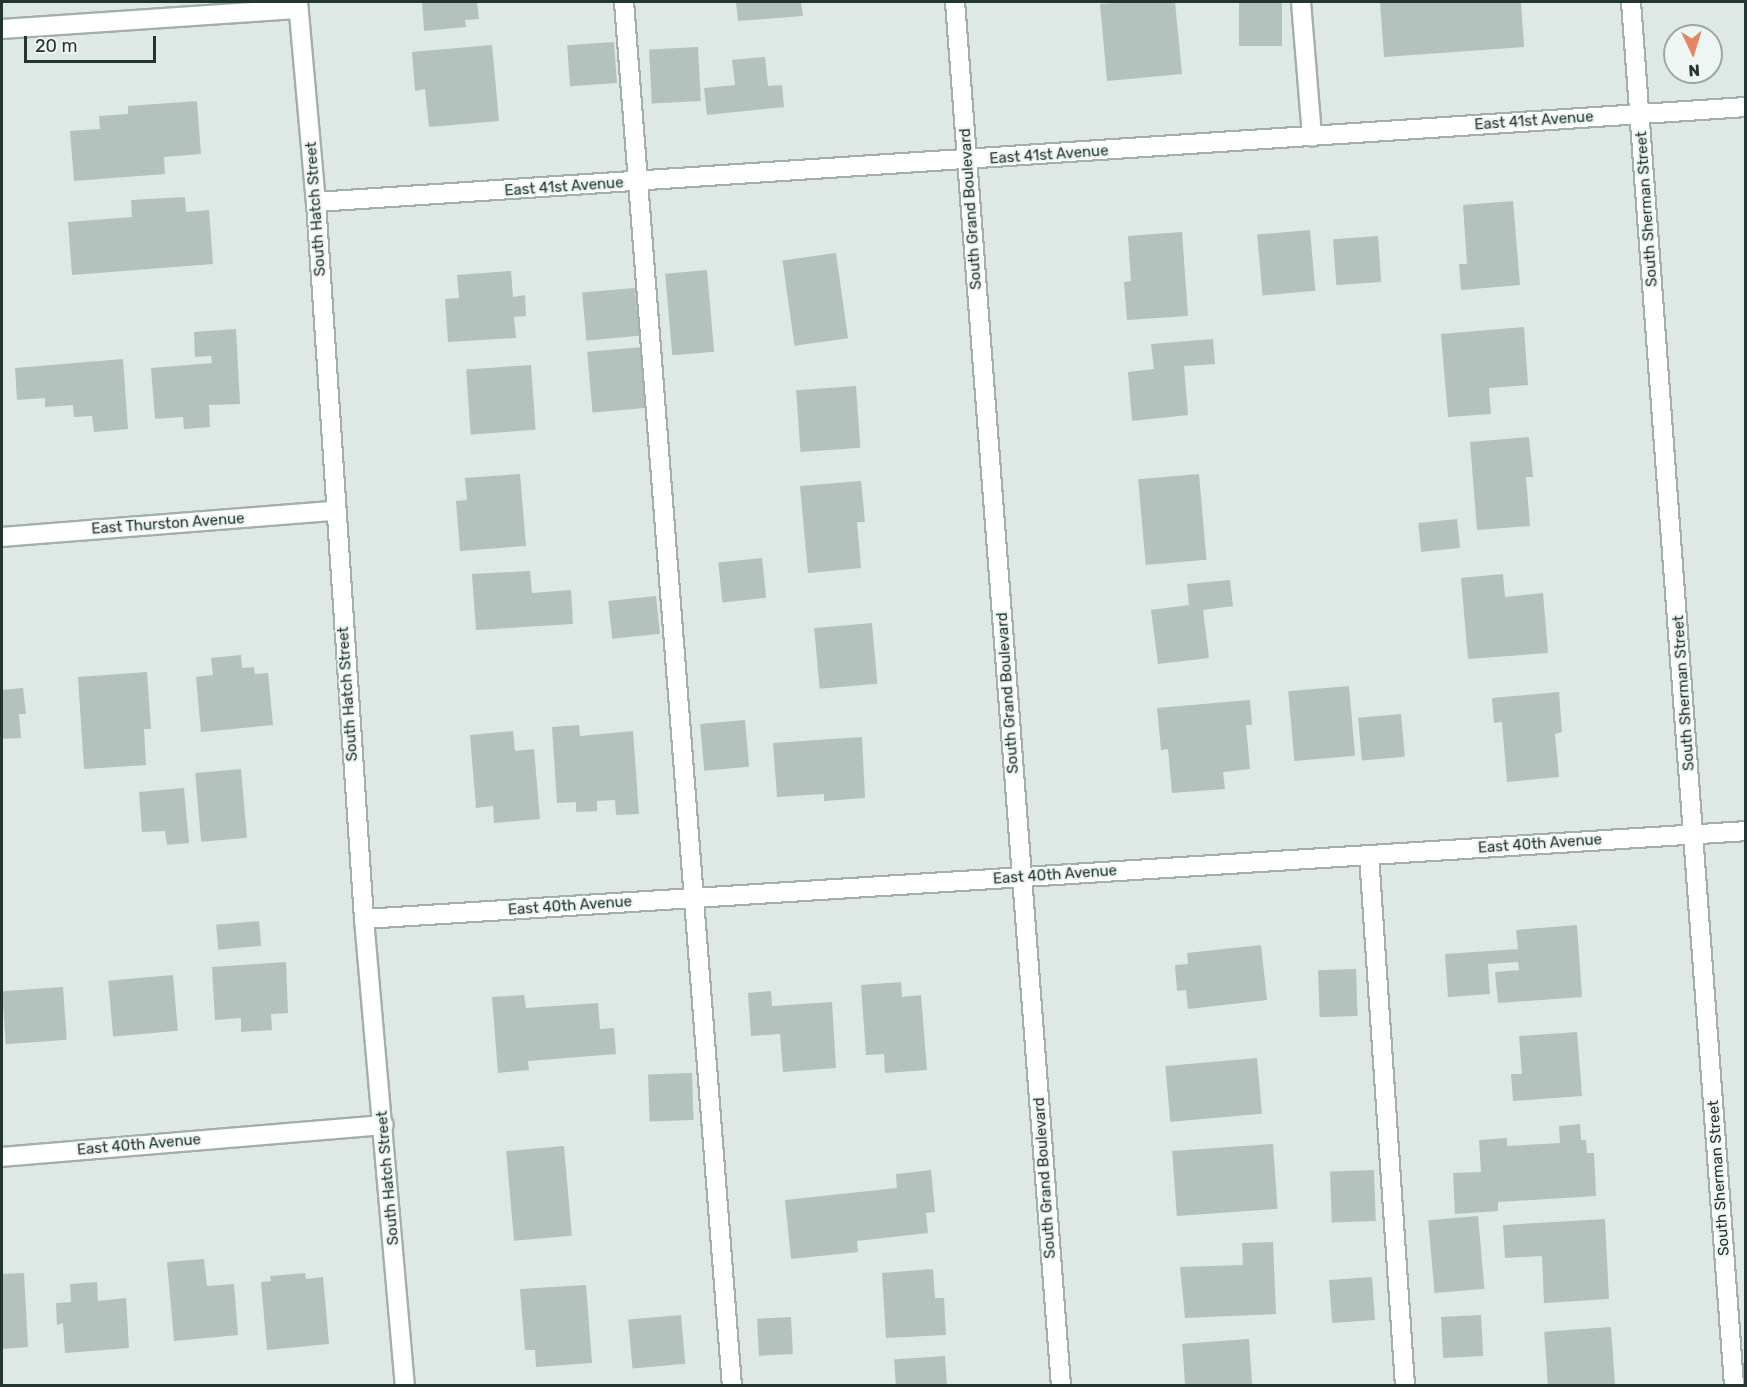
<!DOCTYPE html>
<html>
<head>
<meta charset="utf-8">
<style>
  body { margin:0 }
  #map { position:relative; width:1747px; height:1387px; overflow:hidden; background:#dee8e4; font-family:Rubik,sans-serif }
  div>[style] { position:absolute }
  .building>* { inset:0; background:#b4c2bd; transform-origin:0 0 }
  .roads { filter:drop-shadow(2px 0 #a2afab) drop-shadow(-2px 0 #a2afab) drop-shadow(0 2px #a2afab) drop-shadow(0 -2px #a2afab) }
  .service>* { height:18px; margin:-9px; padding:0 9px; transform-origin:9px; border-radius:9px; background:#fff }
  .minor>* { height:18px; margin:-9px; padding:0 9px; transform-origin:9px; border-radius:9px; background:#fff }
  .secondary>* { height:18px; margin:-9px; padding:0 9px; transform-origin:9px; border-radius:9px; background:#fff }
  span { translate:-50% -50%; white-space:nowrap; text-align:center; line-height:1.15; -webkit-text-stroke:4.5px #eef5f2; paint-order:stroke }
  .street-label { font-size:15px; color:#223531 }
  .frame { position:absolute; inset:0; border:3px solid #223531; pointer-events:none }
  .north { position:absolute; left:1663px; top:24px; width:60px; height:60px; box-sizing:border-box; background:#eef5f2; border:2px solid #9ca8a5; border-radius:50%; rotate:176deg; font-size:16px; font-weight:700; line-height:24px; text-align:center; color:#223531 }
  .north::after { content:''; display:block; margin:auto; width:21px; height:27px; background:#e18763; clip-path:polygon(50% 0,100% 100%,50% 72%,0 100%) }
  .scale { position:absolute; left:24px; top:36px; width:132px; height:27px; box-sizing:border-box; border:3px solid #223531; border-top:0; padding-left:8px; font-size:18px; line-height:21px; white-space:nowrap; color:#223531; -webkit-text-stroke:4px #eef5f2; paint-order:stroke }
</style>
</head>
<body>
<div id="map">
  <div class="building">
    <div style="clip-path:polygon(422px 2px,477px 2px,479px 19px,465px 20px,466px 27px,424px 31px)"></div>
    <div style="clip-path:polygon(736px 2px,801px 2px,803px 16px,738px 21px)"></div>
    <div style="clip-path:polygon(1124px 2px,1175px 2px,1182px 74px,1107px 81px,1100px 4px)"></div>
    <div style="left:1239px;top:2px;width:43px;height:44px"></div>
    <div style="clip-path:polygon(1380px 2px,1521px 2px,1524px 47px,1384px 57px)"></div>
    <div style="left:614px;top:42px;width:41px;height:47px;rotate:86deg"></div>
    <div style="clip-path:polygon(492px 45px,499px 121px,429px 127px,425px 89px,415px 91px,412px 52px)"></div>
    <div style="left:698px;top:47px;width:54px;height:49px;rotate:87deg"></div>
    <div style="clip-path:polygon(765px 57px,768px 86px,782px 85px,784px 107px,707px 115px,704px 88px,735px 85px,732px 60px)"></div>
    <div style="clip-path:polygon(197px 101px,201px 154px,164px 157px,165px 174px,74px 181px,70px 131px,100px 129px,99px 116px,128px 114px,128px 106px)"></div>
    <div style="clip-path:polygon(185px 197px,186px 212px,209px 210px,213px 264px,72px 275px,68px 222px,132px 217px,131px 200px)"></div>
    <div style="clip-path:polygon(1513px 201px,1520px 285px,1461px 290px,1459px 264px,1467px 264px,1463px 205px)"></div>
    <div style="left:1310px;top:230px;width:61px;height:53px;rotate:85deg"></div>
    <div style="clip-path:polygon(1182px 232px,1188px 316px,1127px 320px,1124px 282px,1131px 281px,1128px 236px)"></div>
    <div style="left:1378px;top:236px;width:46px;height:45px;rotate:86deg"></div>
    <div style="left:836px;top:253px;width:86px;height:54px;rotate:82deg"></div>
    <div style="left:707px;top:270px;width:82px;height:42px;rotate:85deg"></div>
    <div style="clip-path:polygon(511px 271px,513px 297px,525px 295px,526px 316px,514px 317px,516px 338px,448px 342px,445px 299px,459px 298px,457px 275px)"></div>
    <div style="left:635px;top:288px;width:48px;height:53px;rotate:85deg"></div>
    <div style="clip-path:polygon(1524px 327px,1528px 385px,1489px 388px,1491px 414px,1448px 417px,1441px 334px)"></div>
    <div style="clip-path:polygon(236px 329px,240px 404px,209px 405px,210px 427px,184px 429px,183px 417px,155px 419px,151px 368px,212px 363px,211px 356px,195px 357px,194px 332px)"></div>
    <div style="clip-path:polygon(1213px 339px,1215px 364px,1184px 366px,1188px 415px,1132px 421px,1128px 372px,1154px 369px,1151px 344px)"></div>
    <div style="left:642px;top:347px;width:61px;height:55px;rotate:85deg"></div>
    <div style="clip-path:polygon(123px 359px,128px 429px,94px 432px,92px 416px,74px 417px,73px 405px,45px 407px,45px 398px,17px 400px,15px 368px)"></div>
    <div style="left:531px;top:365px;width:65px;height:65px;rotate:86deg"></div>
    <div style="left:856px;top:386px;width:62px;height:60px;rotate:86deg"></div>
    <div style="clip-path:polygon(1529px 437px,1533px 477px,1526px 477px,1530px 526px,1477px 530px,1470px 442px)"></div>
    <div style="clip-path:polygon(520px 474px,526px 546px,460px 551px,456px 501px,467px 500px,465px 478px)"></div>
    <div style="left:1199px;top:474px;width:86px;height:61px;rotate:85deg"></div>
    <div style="clip-path:polygon(861px 481px,865px 522px,857px 522px,861px 568px,808px 573px,800px 486px)"></div>
    <div style="left:1457px;top:519px;width:29px;height:39px;rotate:84deg"></div>
    <div style="left:762px;top:558px;width:40px;height:44px;rotate:84deg"></div>
    <div style="clip-path:polygon(530px 571px,532px 593px,571px 590px,573px 624px,476px 630px,472px 574px)"></div>
    <div style="clip-path:polygon(1503px 574px,1505px 597px,1543px 593px,1548px 653px,1468px 659px,1461px 578px)"></div>
    <div style="clip-path:polygon(1230px 580px,1233px 606px,1203px 610px,1209px 658px,1158px 664px,1151px 610px,1189px 605px,1187px 584px)"></div>
    <div style="left:656px;top:596px;width:38px;height:48px;rotate:84deg"></div>
    <div style="left:872px;top:623px;width:61px;height:58px;rotate:85deg"></div>
    <div style="clip-path:polygon(241px 655px,242px 668px,254px 667px,255px 674px,268px 673px,273px 725px,201px 732px,196px 677px,213px 675px,211px 658px)"></div>
    <div style="clip-path:polygon(147px 672px,151px 729px,144px 729px,146px 765px,84px 769px,78px 677px)"></div>
    <div style="left:1349px;top:686px;width:70px;height:61px;rotate:85deg"></div>
    <div style="clip-path:polygon(23px 688px,26px 714px,19px 714px,21px 738px,2px 739px,2px 690px)"></div>
    <div style="clip-path:polygon(1559px 692px,1562px 732px,1555px 734px,1559px 777px,1507px 782px,1502px 722px,1494px 723px,1492px 698px)"></div>
    <div style="clip-path:polygon(1250px 700px,1252px 725px,1246px 725px,1250px 769px,1223px 772px,1225px 789px,1172px 793px,1168px 749px,1161px 750px,1157px 708px)"></div>
    <div style="left:1401px;top:714px;width:43px;height:43px;rotate:85deg"></div>
    <div style="left:745px;top:720px;width:47px;height:45px;rotate:85deg"></div>
    <div style="clip-path:polygon(579px 725px,580px 736px,633px 731px,639px 814px,616px 815px,615px 800px,597px 801px,597px 811px,576px 812px,576px 802px,557px 803px,552px 727px)"></div>
    <div style="clip-path:polygon(513px 731px,515px 751px,534px 749px,540px 819px,494px 823px,493px 806px,476px 808px,470px 735px)"></div>
    <div style="clip-path:polygon(862px 737px,865px 798px,824px 801px,824px 794px,777px 797px,773px 743px)"></div>
    <div style="left:241px;top:769px;width:69px;height:46px;rotate:85deg"></div>
    <div style="clip-path:polygon(184px 788px,189px 843px,167px 845px,165px 831px,142px 832px,139px 792px)"></div>
    <div style="left:259px;top:921px;width:25px;height:43px;rotate:85deg"></div>
    <div style="clip-path:polygon(1577px 925px,1582px 997px,1498px 1003px,1495px 972px,1519px 970px,1518px 962px,1488px 964px,1490px 994px,1448px 997px,1445px 954px,1518px 949px,1516px 930px)"></div>
    <div style="clip-path:polygon(1261px 945px,1267px 1000px,1188px 1009px,1186px 990px,1177px 991px,1175px 965px,1188px 964px,1187px 953px)"></div>
    <div style="clip-path:polygon(286px 962px,288px 1013px,271px 1014px,272px 1030px,241px 1032px,241px 1018px,215px 1020px,212px 967px)"></div>
    <div style="left:1356px;top:969px;width:47px;height:38px;rotate:88deg"></div>
    <div style="left:173px;top:975px;width:56px;height:65px;rotate:85deg"></div>
    <div style="clip-path:polygon(901px 982px,902px 997px,921px 995px,927px 1070px,885px 1073px,884px 1054px,866px 1055px,861px 985px)"></div>
    <div style="left:63px;top:987px;width:53px;height:61px;rotate:86deg"></div>
    <div style="clip-path:polygon(771px 991px,772px 1006px,832px 1002px,836px 1068px,783px 1072px,780px 1034px,751px 1036px,748px 993px)"></div>
    <div style="clip-path:polygon(524px 995px,526px 1008px,598px 1003px,600px 1029px,614px 1028px,616px 1054px,528px 1061px,529px 1070px,498px 1073px,492px 997px)"></div>
    <div style="clip-path:polygon(1577px 1032px,1582px 1096px,1513px 1101px,1511px 1074px,1522px 1074px,1519px 1036px)"></div>
    <div style="left:1257px;top:1058px;width:56px;height:92px;rotate:85deg"></div>
    <div style="left:692px;top:1073px;width:47px;height:44px;rotate:88deg"></div>
    <div style="clip-path:polygon(1580px 1124px,1581px 1140px,1586px 1140px,1587px 1153px,1594px 1153px,1596px 1196px,1498px 1202px,1498px 1211px,1455px 1214px,1453px 1173px,1481px 1172px,1479px 1140px,1507px 1138px,1507px 1146px,1560px 1143px,1559px 1126px)"></div>
    <div style="left:1273px;top:1144px;width:65px;height:101px;rotate:86deg"></div>
    <div style="left:564px;top:1146px;width:90px;height:58px;rotate:85deg"></div>
    <div style="clip-path:polygon(931px 1170px,935px 1212px,926px 1213px,928px 1233px,857px 1241px,858px 1252px,791px 1259px,785px 1200px,897px 1188px,896px 1174px)"></div>
    <div style="left:1374px;top:1170px;width:51px;height:44px;rotate:88deg"></div>
    <div style="left:1478px;top:1216px;width:73px;height:50px;rotate:85deg"></div>
    <div style="clip-path:polygon(1605px 1219px,1609px 1299px,1544px 1303px,1542px 1256px,1505px 1258px,1503px 1225px)"></div>
    <div style="clip-path:polygon(1273px 1242px,1276px 1314px,1185px 1318px,1180px 1267px,1243px 1265px,1242px 1243px)"></div>
    <div style="clip-path:polygon(204px 1259px,207px 1286px,234px 1284px,238px 1335px,174px 1341px,167px 1262px)"></div>
    <div style="clip-path:polygon(933px 1269px,935px 1298px,944px 1298px,946px 1335px,886px 1338px,882px 1273px)"></div>
    <div style="clip-path:polygon(24px 1273px,28px 1347px,2px 1349px,2px 1274px)"></div>
    <div style="clip-path:polygon(305px 1273px,306px 1279px,323px 1277px,329px 1344px,267px 1350px,261px 1282px,271px 1281px,270px 1276px)"></div>
    <div style="left:1372px;top:1277px;width:43px;height:43px;rotate:86deg"></div>
    <div style="clip-path:polygon(97px 1282px,98px 1301px,126px 1298px,129px 1348px,65px 1353px,63px 1323px,57px 1325px,56px 1303px,71px 1302px,70px 1284px)"></div>
    <div style="clip-path:polygon(586px 1285px,592px 1363px,536px 1367px,535px 1350px,525px 1350px,520px 1289px)"></div>
    <div style="left:681px;top:1315px;width:49px;height:53px;rotate:85deg"></div>
    <div style="left:1481px;top:1315px;width:41px;height:40px;rotate:87deg"></div>
    <div style="left:791px;top:1317px;width:37px;height:34px;rotate:87deg"></div>
    <div style="left:1611px;top:1327px;width:59px;height:67px;rotate:86deg"></div>
    <div style="left:1249px;top:1339px;width:47px;height:67px;rotate:86deg"></div>
    <div style="left:945px;top:1356px;width:30px;height:51px;rotate:86deg"></div>
  </div>
  <div class="roads">
    <div class="service">
      <div style="left:624px;top:2px;width:1388px;rotate:85.54deg"></div>
      <div style="left:1301px;top:2px;width:135px;rotate:85.3deg"></div>
      <div style="left:1369px;top:855px;width:532px;rotate:86.12deg"></div>
    </div>
    <div class="minor">
      <div style="left:298px;top:2px;width:201px;rotate:84.9deg"></div>
      <div style="left:316px;top:202px;width:719px;rotate:86.17deg"></div>
      <div style="left:364px;top:919px;width:469px;rotate:85deg"></div>
      <div style="left:1631px;top:2px;width:1388px;rotate:85.74deg"></div>
      <div style="left:2px;top:29px;width:297px;rotate:-3.9deg"></div>
      <div style="left:316px;top:202px;width:1433px;rotate:-3.8deg"></div>
      <div style="left:2px;top:537px;width:334px;rotate:-4.5deg"></div>
      <div style="left:364px;top:919px;width:1385px;rotate:-3.64deg"></div>
      <div style="left:2px;top:1157px;width:383px;rotate:-4.8deg"></div>
    </div>
    <div class="secondary">
      <div style="left:955px;top:2px;width:1388px;rotate:85.62deg"></div>
    </div>
  </div>
  <div class="street-label">
    <span style="left:1534px;top:121px;rotate:-4deg">East 41st Avenue</span>
    <span style="left:1049px;top:155px;rotate:-4deg">East 41st Avenue</span>
    <span style="left:564px;top:187px;rotate:-4deg">East 41st Avenue</span>
    <span style="left:316px;top:209px;rotate:-94deg">South Hatch Street</span>
    <span style="left:971px;top:209px;rotate:-94deg">South Grand Boulevard</span>
    <span style="left:1647px;top:209px;rotate:-94deg">South Sherman Street</span>
    <span style="left:168px;top:524px;rotate:-4deg">East Thurston Avenue</span>
    <span style="left:1008px;top:693px;rotate:-94deg">South Grand Boulevard</span>
    <span style="left:1684px;top:693px;rotate:-94deg">South Sherman Street</span>
    <span style="left:348px;top:694px;rotate:-94deg">South Hatch Street</span>
    <span style="left:1540px;top:844px;rotate:-4deg">East 40th Avenue</span>
    <span style="left:1055px;top:875px;rotate:-4deg">East 40th Avenue</span>
    <span style="left:570px;top:906px;rotate:-4deg">East 40th Avenue</span>
    <span style="left:139px;top:1145px;rotate:-5deg">East 40th Avenue</span>
    <span style="left:388px;top:1178px;rotate:-95deg">South Hatch Street</span>
    <span style="left:1045px;top:1178px;rotate:-94deg">South Grand Boulevard</span>
    <span style="left:1719px;top:1178px;rotate:-94deg">South Sherman Street</span>
  </div>
  <div class="frame"></div>
  <div class="north">N</div>
  <div class="scale">20 m</div>
</div>
</body>
</html>
